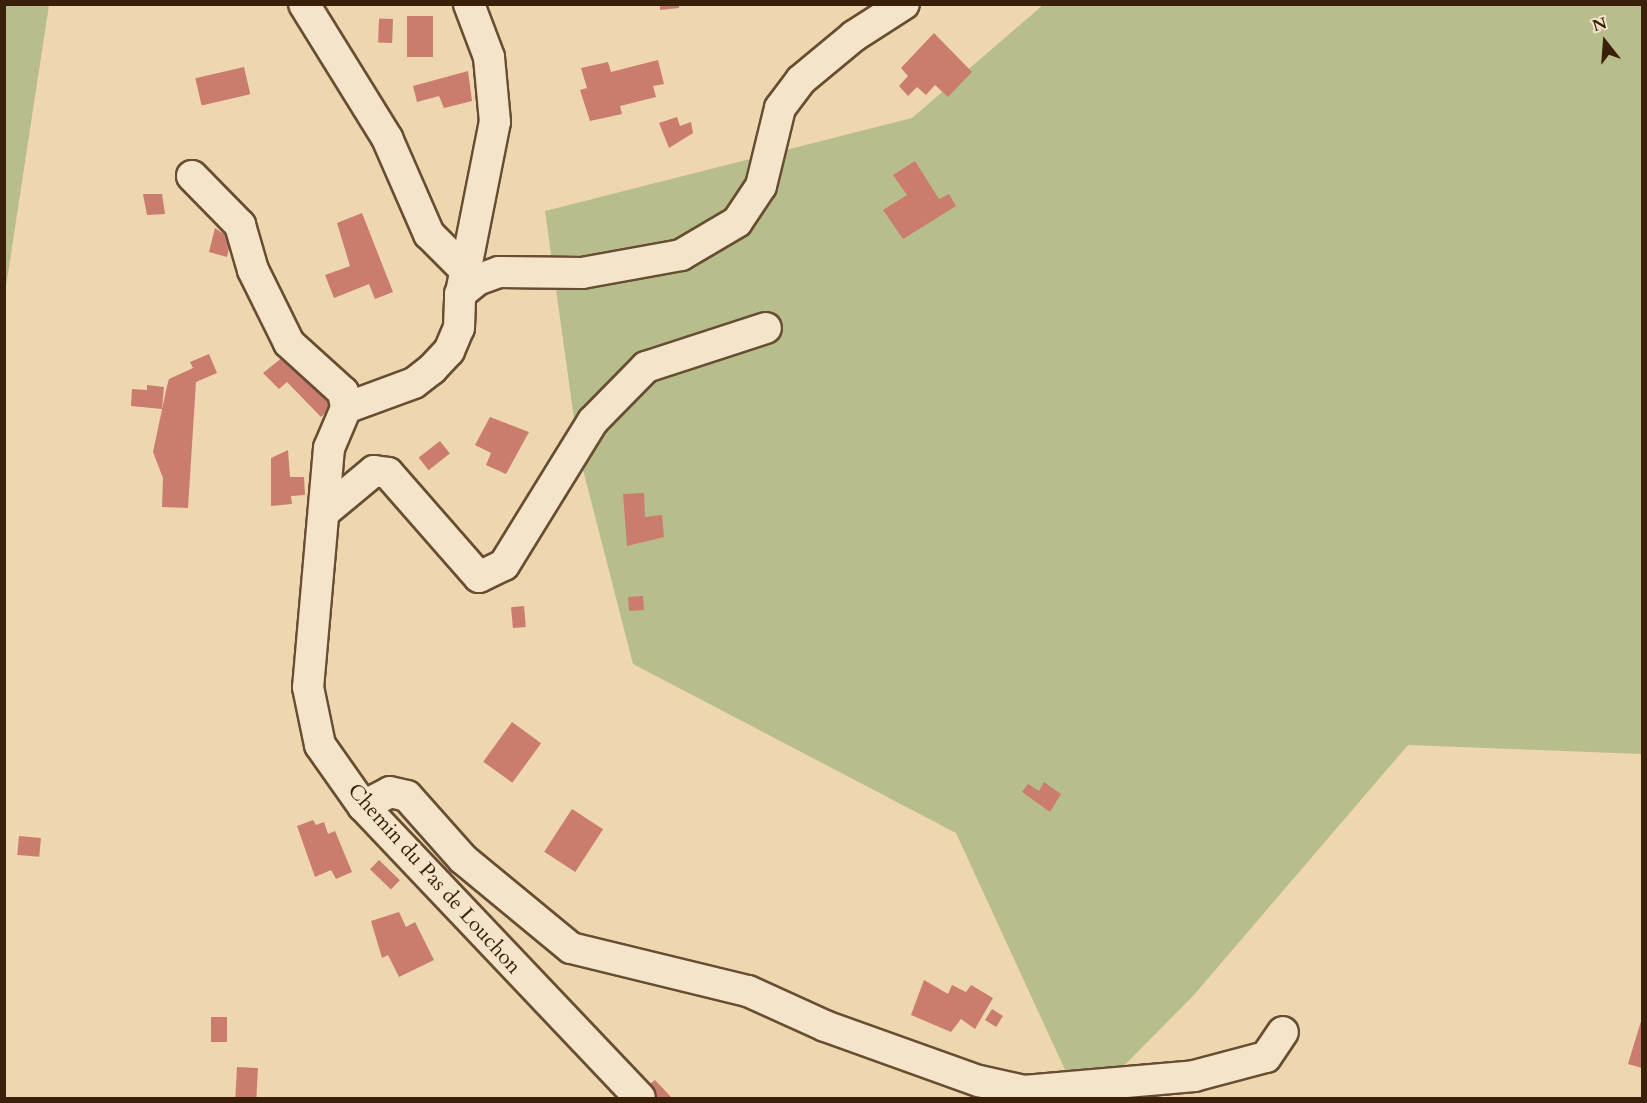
<!DOCTYPE html>
<html>
<head>
<meta charset="utf-8">
<style>
  body { margin:0 }
  #map { position:relative; width:1647px; height:1103px; overflow:hidden; background:#eed6ae; font-family:Cardo,serif }
  div>[style] { position:absolute }
  .green>* { inset:0; background:#b8be8b }
  .building>* { inset:0; background:#ca7c6f; transform-origin:0 0 }
  .roads { filter:drop-shadow(2px 0 #674e32) drop-shadow(-2px 0 #674e32) drop-shadow(0 2px #674e32) drop-shadow(0 -2px #674e32) }
  .minor>* { height:30px; margin:-15px; padding:0 15px; transform-origin:15px; border-radius:15px; background:#f4e4ca }
  span { translate:-50% -50%; white-space:nowrap; text-align:center; line-height:1.15; -webkit-text-stroke:4.5px #f4e4ca; paint-order:stroke }
  .street-label { font-size:21px; color:#3a2008 }
  .frame { position:absolute; inset:0; border:6px solid #3a2008; pointer-events:none }
  .north { position:absolute; left:1575px; top:12px; width:60px; height:60px; -webkit-text-stroke:4px #f4e4ca; paint-order:stroke; rotate:343deg; font-size:16px; font-weight:700; line-height:24px; text-align:center; color:#3a2008 }
  .north::after { content:''; display:block; margin:auto; width:21px; height:27px; background:#3a2008; clip-path:polygon(50% 0,100% 100%,50% 72%,0 100%) }
</style>
</head>
<body>
<div id="map">
  <div class="green">
    <div style="clip-path:polygon(5px 4px,49px 5px,5px 293px,4px 5px)"></div>
    <div style="clip-path:polygon(1043px 5px,1642px 5px,1642px 754px,1408px 745px,1193px 996px,1092px 1098px,1078px 1098px,956px 833px,633px 664px,579px 454px,545px 211px,912px 118px)"></div>
  </div>
  <div class="building">
    <div style="clip-path:polygon(660px 4px,679px 4px,679px 8px,660px 10px)"></div>
    <div style="left:407px;top:16px;width:26px;height:41px"></div>
    <div style="left:393px;top:19px;width:24px;height:14px;rotate:92deg"></div>
    <div style="clip-path:polygon(934px 33px,972px 72px,948px 97px,935px 85px,926px 95px,917px 87px,908px 96px,899px 86px,908px 76px,901px 68px)"></div>
    <div style="clip-path:polygon(658px 60px,664px 84px,653px 86px,656px 97px,620px 106px,622px 114px,590px 121px,580px 90px,587px 88px,581px 68px,608px 62px,611px 72px)"></div>
    <div style="left:244px;top:67px;width:28px;height:50px;rotate:77deg"></div>
    <div style="clip-path:polygon(468px 71px,472px 101px,444px 108px,439px 96px,417px 102px,413px 86px)"></div>
    <div style="clip-path:polygon(677px 117px,680px 126px,691px 122px,693px 133px,669px 148px,659px 123px)"></div>
    <div style="clip-path:polygon(915px 161px,939px 199px,949px 194px,956px 206px,903px 239px,883px 210px,907px 195px,893px 175px)"></div>
    <div style="clip-path:polygon(143px 194px,162px 194px,165px 214px,147px 215px)"></div>
    <div style="clip-path:polygon(362px 213px,393px 292px,375px 299px,369px 284px,334px 298px,325px 275px,350px 266px,337px 223px)"></div>
    <div style="clip-path:polygon(215px 228px,231px 239px,227px 257px,209px 252px)"></div>
    <div style="clip-path:polygon(209px 354px,217px 373px,196px 382px,188px 508px,162px 507px,163px 478px,153px 452px,167px 386px,169px 379px,193px 368px,190px 362px)"></div>
    <div style="clip-path:polygon(283px 357px,334px 405px,321px 417px,287px 382px,279px 389px,263px 373px)"></div>
    <div style="clip-path:polygon(147px 385px,164px 387px,162px 409px,131px 406px,132px 389px,147px 390px)"></div>
    <div style="clip-path:polygon(490px 417px,529px 432px,506px 474px,486px 465px,491px 453px,475px 445px)"></div>
    <div style="left:440px;top:441px;width:16px;height:27px;rotate:52deg"></div>
    <div style="clip-path:polygon(288px 450px,290px 477px,304px 477px,305px 495px,291px 496px,292px 504px,271px 506px,271px 458px)"></div>
    <div style="clip-path:polygon(644px 493px,645px 517px,662px 515px,664px 537px,627px 546px,623px 494px)"></div>
    <div style="left:643px;top:596px;width:14px;height:15px;rotate:86deg"></div>
    <div style="left:524px;top:606px;width:21px;height:13px;rotate:85deg"></div>
    <div style="left:512px;top:722px;width:36px;height:49px;rotate:36deg"></div>
    <div style="clip-path:polygon(1044px 782px,1061px 794px,1050px 812px,1022px 792px,1028px 784px,1039px 791px)"></div>
    <div style="left:572px;top:809px;width:37px;height:51px;rotate:33deg"></div>
    <div style="clip-path:polygon(313px 820px,316px 825px,324px 822px,328px 834px,335px 831px,352px 872px,336px 879px,331px 870px,315px 877px,297px 826px)"></div>
    <div style="left:19px;top:836px;width:22px;height:19px;rotate:5deg"></div>
    <div style="left:379px;top:860px;width:29px;height:13px;rotate:44deg"></div>
    <div style="clip-path:polygon(399px 912px,406px 927px,415px 922px,434px 960px,399px 977px,388px 955px,382px 958px,371px 921px)"></div>
    <div style="clip-path:polygon(924px 980px,948px 994px,952px 985px,966px 992px,971px 985px,993px 998px,975px 1029px,961px 1019px,951px 1032px,911px 1015px)"></div>
    <div style="left:992px;top:1009px;width:13px;height:13px;rotate:32deg"></div>
    <div style="left:211px;top:1017px;width:16px;height:25px"></div>
    <div style="clip-path:polygon(1642px 1018px,1642px 1068px,1628px 1064px)"></div>
    <div style="left:237px;top:1067px;width:21px;height:31px;rotate:3deg"></div>
    <div style="clip-path:polygon(655px 1080px,672px 1098px,648px 1098px,643px 1089px)"></div>
  </div>
  <div class="roads">
    <div class="minor">
      <div style="left:304px;top:4px;width:158px;rotate:58.2deg"></div>
      <div style="left:387px;top:138px;width:105px;rotate:66.4deg"></div>
      <div style="left:429px;top:234px;width:54px;rotate:45deg"></div>
      <div style="left:192px;top:176px;width:69px;rotate:45.6deg"></div>
      <div style="left:240px;top:225px;width:47px;rotate:73.9deg"></div>
      <div style="left:253px;top:270px;width:81px;rotate:63.7deg"></div>
      <div style="left:289px;top:343px;width:73px;rotate:42.2deg"></div>
      <div style="left:343px;top:392px;width:16px;rotate:79deg"></div>
      <div style="left:346px;top:408px;width:43px;rotate:113deg"></div>
      <div style="left:329px;top:448px;width:240px;rotate:95deg"></div>
      <div style="left:308px;top:687px;width:59px;rotate:78.3deg"></div>
      <div style="left:320px;top:745px;width:75px;rotate:54.8deg"></div>
      <div style="left:363px;top:806px;width:402px;rotate:46.5deg"></div>
      <div style="left:462px;top:288px;width:169px;rotate:-78.8deg"></div>
      <div style="left:495px;top:122px;width:65px;rotate:-95.3deg"></div>
      <div style="left:489px;top:57px;width:57px;rotate:-110.7deg"></div>
      <div style="left:346px;top:408px;width:72px;rotate:-20.2deg"></div>
      <div style="left:414px;top:383px;width:23px;rotate:-38deg"></div>
      <div style="left:432px;top:369px;width:25px;rotate:-47deg"></div>
      <div style="left:449px;top:351px;width:25px;rotate:-67deg"></div>
      <div style="left:459px;top:328px;width:34px;rotate:-88deg"></div>
      <div style="left:460px;top:294px;width:22px;rotate:-39deg"></div>
      <div style="left:477px;top:280px;width:23px;rotate:-20deg"></div>
      <div style="left:499px;top:272px;width:83px;rotate:0.7deg"></div>
      <div style="left:582px;top:273px;width:101px;rotate:-10.3deg"></div>
      <div style="left:681px;top:255px;width:65px;rotate:-30.5deg"></div>
      <div style="left:737px;top:222px;width:43px;rotate:-56.3deg"></div>
      <div style="left:761px;top:186px;width:80px;rotate:-76.3deg"></div>
      <div style="left:780px;top:108px;width:35px;rotate:-53deg"></div>
      <div style="left:801px;top:80px;width:69px;rotate:-39.7deg"></div>
      <div style="left:854px;top:36px;width:59px;rotate:-32.6deg"></div>
      <div style="left:327px;top:510px;width:61px;rotate:-39.7deg"></div>
      <div style="left:374px;top:471px;width:14px;rotate:8deg"></div>
      <div style="left:388px;top:473px;width:138px;rotate:48.8deg"></div>
      <div style="left:479px;top:577px;width:28px;rotate:-26deg"></div>
      <div style="left:504px;top:565px;width:169px;rotate:-58.3deg"></div>
      <div style="left:593px;top:421px;width:76px;rotate:-45.5deg"></div>
      <div style="left:646px;top:367px;width:126px;rotate:-18deg"></div>
      <div style="left:363px;top:806px;width:30px;rotate:-27deg"></div>
      <div style="left:390px;top:792px;width:17px;rotate:13deg"></div>
      <div style="left:407px;top:796px;width:84px;rotate:48.4deg"></div>
      <div style="left:463px;top:859px;width:140px;rotate:39.5deg"></div>
      <div style="left:571px;top:948px;width:182px;rotate:13.7deg"></div>
      <div style="left:748px;top:991px;width:85px;rotate:24.4deg"></div>
      <div style="left:825px;top:1026px;width:164px;rotate:19.7deg"></div>
      <div style="left:979px;top:1081px;width:46px;rotate:12.5deg"></div>
      <div style="left:1024px;top:1091px;width:171px;rotate:-5deg"></div>
      <div style="left:1194px;top:1076px;width:74px;rotate:-14.8deg"></div>
      <div style="left:1266px;top:1057px;width:30px;rotate:-56deg"></div>
    </div>
  </div>
  <div class="street-label">
    <span style="left:434px;top:879px;rotate:48deg">Chemin du Pas de Louchon</span>
  </div>
  <div class="frame"></div>
  <div class="north">N</div>
</div>
</body>
</html>
